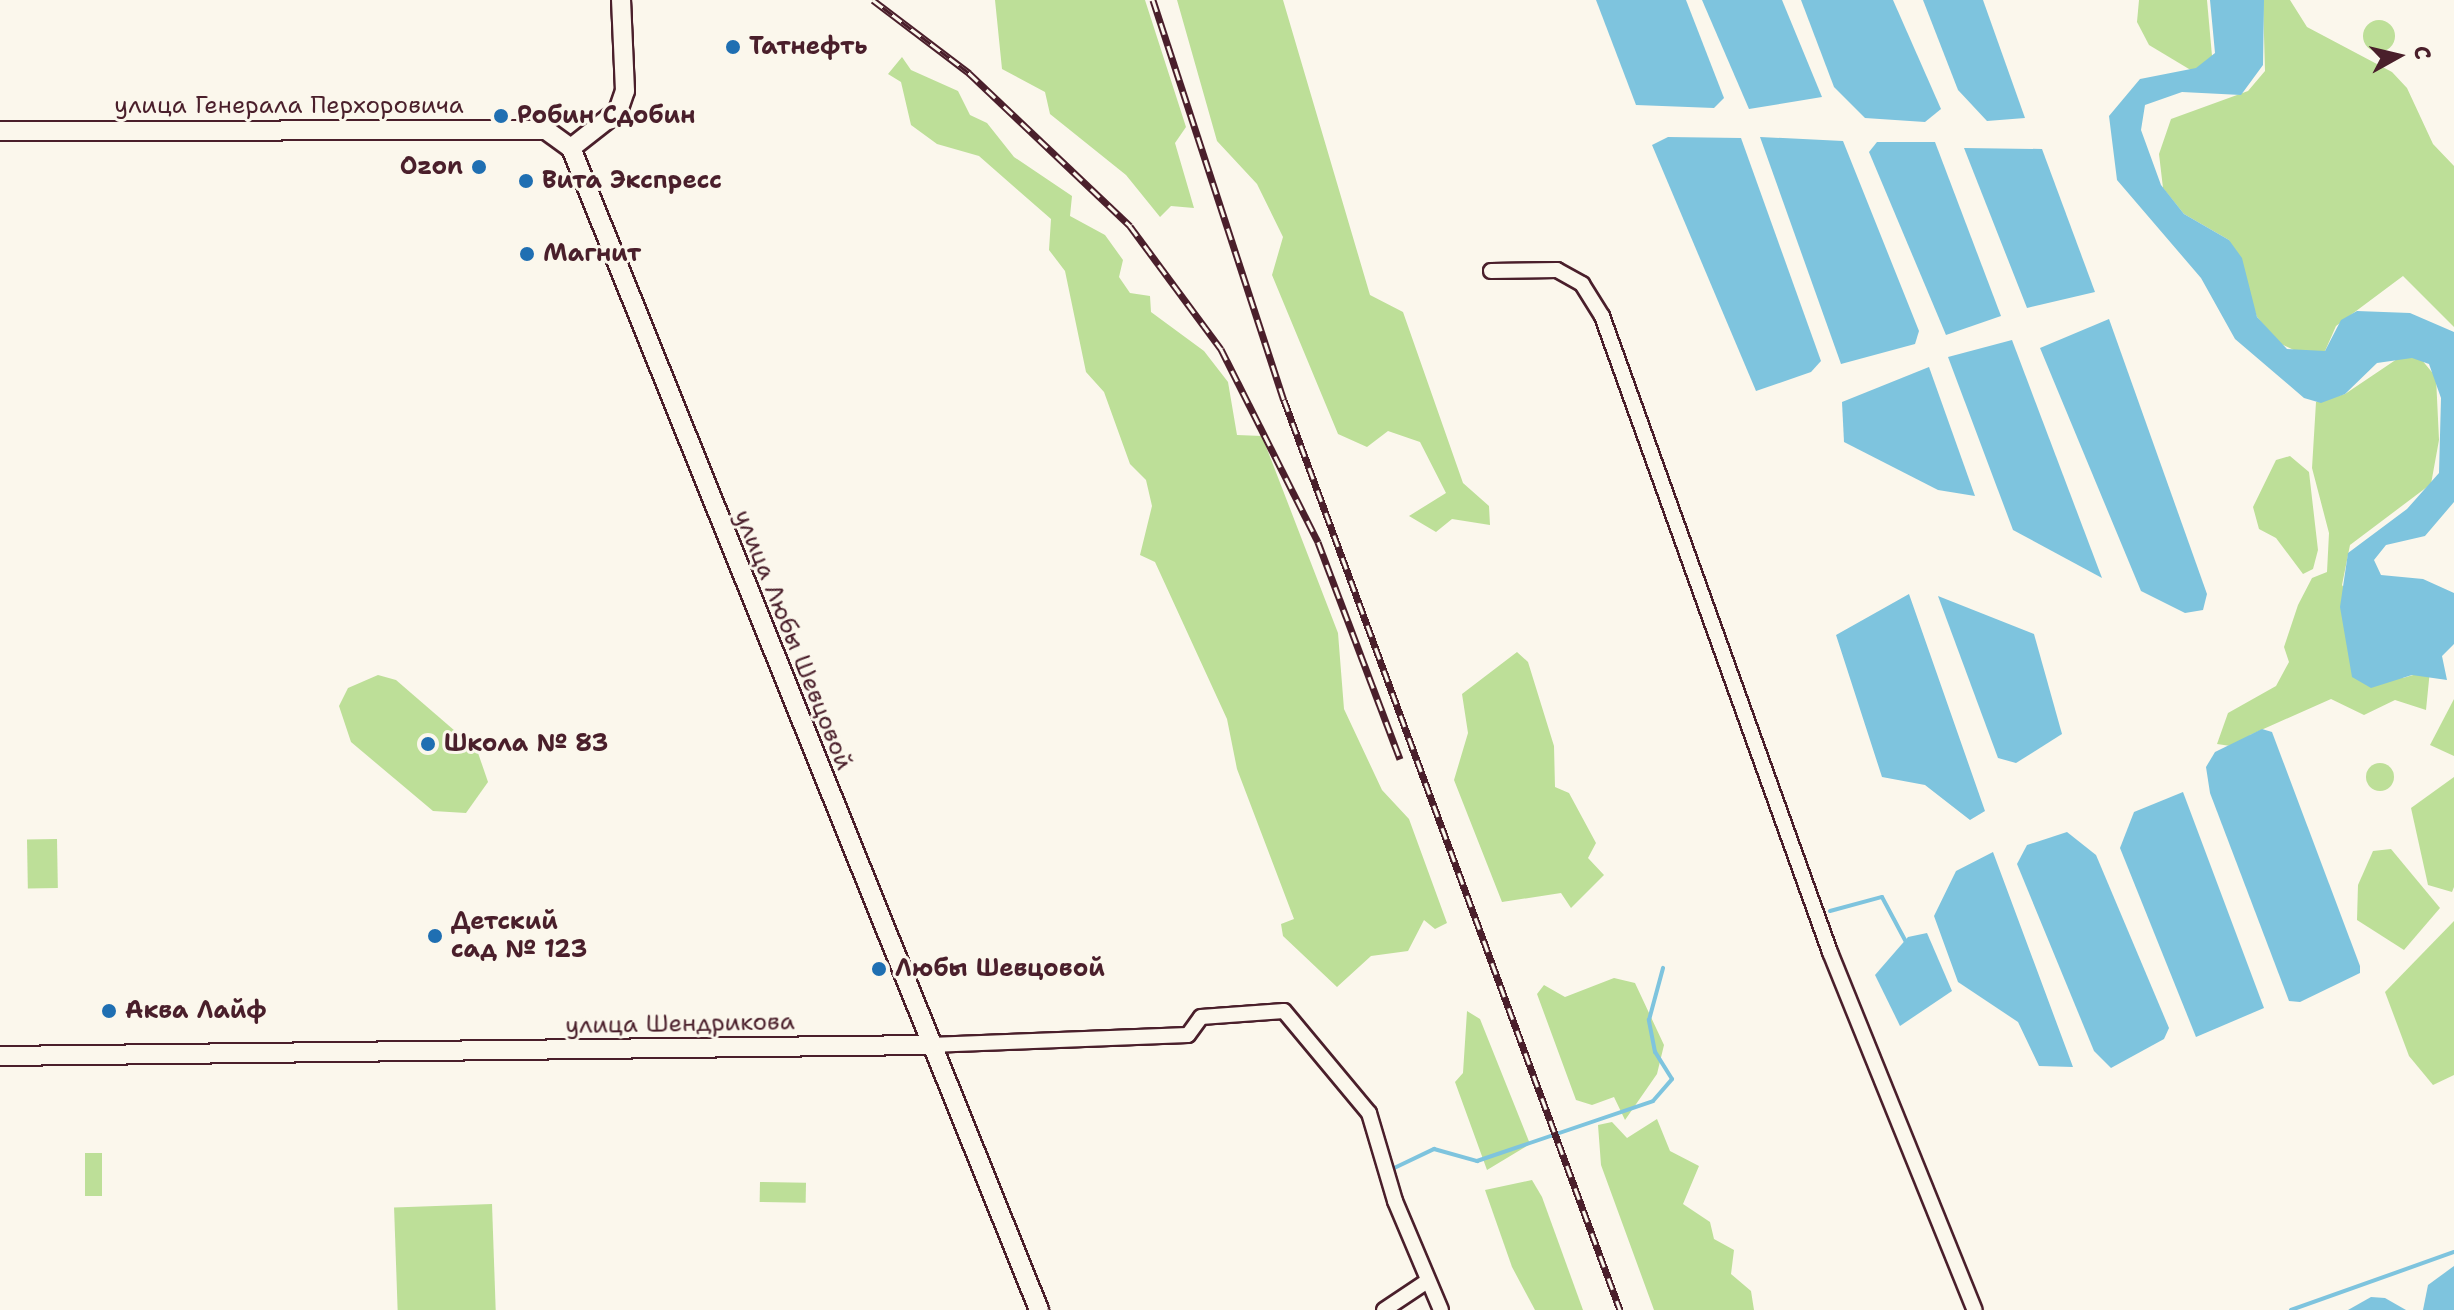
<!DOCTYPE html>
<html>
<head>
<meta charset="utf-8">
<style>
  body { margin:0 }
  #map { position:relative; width:2454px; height:1310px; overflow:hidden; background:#fbf7ec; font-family:"Shantell Sans",sans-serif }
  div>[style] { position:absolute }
  .green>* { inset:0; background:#bddf98; transform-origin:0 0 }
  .round { border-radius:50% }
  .water>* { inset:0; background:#7ec4de }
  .stream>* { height:4px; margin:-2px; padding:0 2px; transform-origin:2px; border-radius:2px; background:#7ec4de }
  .roads { filter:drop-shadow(2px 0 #4a1f2b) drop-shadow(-2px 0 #4a1f2b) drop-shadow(0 2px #4a1f2b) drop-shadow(0 -2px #4a1f2b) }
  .street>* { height:14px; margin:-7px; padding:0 7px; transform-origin:7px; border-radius:7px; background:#fbf7ec }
  .secondary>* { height:18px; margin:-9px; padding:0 9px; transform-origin:9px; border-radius:9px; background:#fbf7ec }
  .rail>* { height:7px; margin-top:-3.5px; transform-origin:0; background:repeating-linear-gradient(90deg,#fbf7ec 0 12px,#4a1f2b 0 24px); box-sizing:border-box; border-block:2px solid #4a1f2b }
  .dots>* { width:22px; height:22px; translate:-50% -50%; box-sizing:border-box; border:4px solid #fbf7ec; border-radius:50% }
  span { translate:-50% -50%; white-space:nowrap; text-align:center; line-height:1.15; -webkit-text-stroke:6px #fbf7ec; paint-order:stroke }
  .poi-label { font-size:24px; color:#4a1f2b; font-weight:700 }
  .left { translate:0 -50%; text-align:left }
  .right { translate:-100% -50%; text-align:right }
  .street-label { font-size:24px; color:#4a1f2b }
  .north { position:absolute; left:2358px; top:16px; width:80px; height:80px; -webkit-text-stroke:6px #fbf7ec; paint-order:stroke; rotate:82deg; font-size:22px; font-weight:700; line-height:32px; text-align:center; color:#4a1f2b }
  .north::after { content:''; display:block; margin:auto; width:28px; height:36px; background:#4a1f2b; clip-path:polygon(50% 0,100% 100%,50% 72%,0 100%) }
</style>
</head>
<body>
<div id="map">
  <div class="green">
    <div style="clip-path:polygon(995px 0,1145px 0,1186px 127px,1175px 143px,1194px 208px,1171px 206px,1160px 217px,1126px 175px,1050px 114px,1045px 92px,1002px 69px)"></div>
    <div style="clip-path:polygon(1177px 0,1283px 0,1370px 295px,1403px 312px,1463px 483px,1489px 506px,1490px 525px,1452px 519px,1436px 532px,1409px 516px,1446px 493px,1420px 442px,1388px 431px,1367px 447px,1338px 434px,1272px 275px,1283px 237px,1257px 184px,1217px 141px)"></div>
    <div style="clip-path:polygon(2139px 0,2207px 0,2212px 56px,2194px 72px,2149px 45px,2137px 22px)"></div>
    <div style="clip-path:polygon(2263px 0,2290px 0,2307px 27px,2392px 72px,2407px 88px,2433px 144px,2454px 166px,2454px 327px,2403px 276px,2336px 326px,2325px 351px,2302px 354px,2279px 343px,2257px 317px,2229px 240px,2184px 214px,2163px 188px,2159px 154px,2171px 119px,2248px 91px,2265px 71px)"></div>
    <div class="round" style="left:2363px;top:20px;width:32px;height:32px"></div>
    <div style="clip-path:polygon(902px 57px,911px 70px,958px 91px,970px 115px,987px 123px,1014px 157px,1072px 196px,1070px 216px,1105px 235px,1123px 260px,1119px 277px,1130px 293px,1150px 296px,1151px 312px,1204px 351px,1228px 382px,1237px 435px,1262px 436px,1338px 633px,1344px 709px,1382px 790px,1409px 819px,1447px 923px,1435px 929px,1424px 920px,1408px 951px,1371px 956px,1337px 987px,1283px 936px,1281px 924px,1294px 919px,1237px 769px,1227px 719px,1155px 562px,1140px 555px,1152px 506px,1146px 480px,1130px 464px,1104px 392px,1086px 372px,1065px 271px,1049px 250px,1051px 219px,979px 156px,937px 144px,911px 125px,901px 82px,888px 74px)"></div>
    <div style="clip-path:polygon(2403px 355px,2421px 359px,2436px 377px,2439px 440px,2431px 484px,2350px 545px,2342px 585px,2403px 678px,2430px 670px,2426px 710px,2395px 700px,2364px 715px,2331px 699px,2250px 735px,2244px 748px,2217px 744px,2228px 713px,2276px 686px,2289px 662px,2284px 647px,2298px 605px,2312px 578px,2327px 572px,2329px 533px,2312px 468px,2316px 402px,2345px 394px)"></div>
    <div style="clip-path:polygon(2290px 456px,2309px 472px,2318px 550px,2313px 569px,2303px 574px,2276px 538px,2259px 529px,2253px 507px,2276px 460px)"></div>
    <div style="clip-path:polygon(1517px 652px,1528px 662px,1554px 746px,1555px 787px,1569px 793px,1596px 843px,1588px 858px,1604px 875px,1571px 908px,1561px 893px,1502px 902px,1454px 780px,1468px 733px,1462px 694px)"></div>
    <div style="clip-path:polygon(378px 675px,396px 680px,477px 750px,488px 782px,466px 813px,433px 811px,351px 742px,339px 706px,348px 688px)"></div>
    <div style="clip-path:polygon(2454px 699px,2454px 756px,2430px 745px)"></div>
    <div class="round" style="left:2366px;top:763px;width:28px;height:28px"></div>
    <div style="clip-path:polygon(2454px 777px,2454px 887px,2452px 892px,2428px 885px,2411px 808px)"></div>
    <div style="left:57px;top:839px;width:49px;height:30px;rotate:89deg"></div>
    <div style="clip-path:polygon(2391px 849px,2440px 908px,2404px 950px,2357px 920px,2358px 885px,2373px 851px)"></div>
    <div style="clip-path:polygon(2454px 921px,2454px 1075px,2433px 1085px,2409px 1056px,2385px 992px)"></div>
    <div style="clip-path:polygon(1614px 978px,1635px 983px,1664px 1045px,1657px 1074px,1625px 1120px,1614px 1097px,1592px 1105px,1576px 1100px,1537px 994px,1544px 985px,1565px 997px)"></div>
    <div style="clip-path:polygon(1467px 1011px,1480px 1019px,1530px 1144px,1487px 1170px,1455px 1082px,1463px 1073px)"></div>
    <div style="clip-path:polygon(1657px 1119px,1670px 1151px,1699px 1166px,1683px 1204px,1710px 1222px,1714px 1239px,1734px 1250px,1731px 1274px,1751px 1291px,1754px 1310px,1654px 1310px,1601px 1165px,1598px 1125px,1612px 1122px,1627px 1138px)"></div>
    <div style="left:85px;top:1153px;width:17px;height:43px"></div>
    <div style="clip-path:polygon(1532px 1180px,1542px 1197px,1583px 1310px,1535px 1310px,1512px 1267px,1485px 1190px)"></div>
    <div style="left:760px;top:1182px;width:46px;height:20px;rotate:1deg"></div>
    <div style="left:492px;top:1204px;width:106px;height:98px;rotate:88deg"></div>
  </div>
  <div class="water">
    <div style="clip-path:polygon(1596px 0,1686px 0,1724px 98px,1714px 108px,1636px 105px)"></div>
    <div style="clip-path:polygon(1702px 0,1782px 0,1822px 97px,1749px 109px)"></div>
    <div style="clip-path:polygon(1801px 0,1893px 0,1941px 109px,1925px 122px,1865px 118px,1834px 87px)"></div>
    <div style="clip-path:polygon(1923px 0,1983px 0,2025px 118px,1987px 121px,1958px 90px)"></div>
    <div style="clip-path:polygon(2210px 0,2264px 0,2263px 65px,2241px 95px,2182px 92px,2145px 105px,2141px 130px,2161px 185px,2184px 214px,2229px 240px,2242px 258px,2257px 317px,2287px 349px,2325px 351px,2341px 320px,2357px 311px,2410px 313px,2454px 332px,2454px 502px,2425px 536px,2386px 545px,2374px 560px,2381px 575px,2423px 579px,2454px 593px,2454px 644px,2442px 656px,2447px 680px,2412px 675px,2371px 688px,2352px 677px,2340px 607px,2348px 553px,2407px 509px,2439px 473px,2441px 398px,2429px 364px,2412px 358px,2377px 363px,2345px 394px,2321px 403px,2304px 398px,2235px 339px,2201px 278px,2117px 180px,2109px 116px,2140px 79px,2196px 68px,2215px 53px)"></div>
    <div style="clip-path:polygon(1668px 137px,1741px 138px,1821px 361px,1811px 372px,1756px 391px,1652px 145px)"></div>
    <div style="clip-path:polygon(1760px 137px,1843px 141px,1919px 331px,1915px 344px,1841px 364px)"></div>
    <div style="clip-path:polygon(1877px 142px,1935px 142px,2001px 316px,1946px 335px,1869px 152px)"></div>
    <div style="clip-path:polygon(1964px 148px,2042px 149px,2095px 292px,2027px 308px)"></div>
    <div style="clip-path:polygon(2109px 319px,2207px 594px,2203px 610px,2185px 613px,2141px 591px,2040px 348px)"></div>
    <div style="clip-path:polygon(2012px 340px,2102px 578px,2013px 530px,1948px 357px)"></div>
    <div style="clip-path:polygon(1929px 367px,1975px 496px,1938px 490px,1844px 442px,1842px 402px)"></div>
    <div style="clip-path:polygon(1909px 594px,1985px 811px,1970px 820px,1925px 785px,1882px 777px,1836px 635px)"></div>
    <div style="clip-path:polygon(1938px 596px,2034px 634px,2062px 734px,2016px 763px,1998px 758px)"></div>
    <div style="clip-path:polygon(2262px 729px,2272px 732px,2360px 966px,2360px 973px,2300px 1002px,2289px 1001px,2210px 793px,2206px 767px,2215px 752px)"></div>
    <div style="clip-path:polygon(2183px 792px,2264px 1008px,2196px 1037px,2120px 848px,2134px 812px)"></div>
    <div style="clip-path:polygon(2067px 832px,2096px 855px,2169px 1028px,2164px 1039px,2111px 1068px,2094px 1051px,2017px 864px,2027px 845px)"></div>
    <div style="clip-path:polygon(1993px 852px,2073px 1067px,2039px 1066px,2018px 1022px,1958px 982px,1934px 916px,1956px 871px)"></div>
    <div style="clip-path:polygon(1927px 933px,1952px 991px,1900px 1026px,1875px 975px,1908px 937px)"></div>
    <div style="clip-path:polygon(2454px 1266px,2454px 1310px,2423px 1310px,2428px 1285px)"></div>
    <div style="clip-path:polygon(2371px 1297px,2385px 1298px,2406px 1310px,2348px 1310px)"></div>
  </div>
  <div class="stream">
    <div style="left:1830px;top:911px;width:54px;rotate:-15.1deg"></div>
    <div style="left:1882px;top:897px;width:51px;rotate:61.9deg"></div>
    <div style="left:1390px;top:1170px;width:49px;rotate:-25.5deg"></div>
    <div style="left:1434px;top:1149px;width:45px;rotate:15.6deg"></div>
    <div style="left:1477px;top:1161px;width:186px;rotate:-18.8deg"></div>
    <div style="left:1653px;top:1101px;width:29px;rotate:-49deg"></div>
    <div style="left:1672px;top:1079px;width:32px;rotate:-122deg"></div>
    <div style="left:1655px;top:1052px;width:33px;rotate:-101deg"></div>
    <div style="left:1649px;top:1020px;width:54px;rotate:-74.9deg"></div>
    <div style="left:2291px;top:1310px;width:173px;rotate:-19.6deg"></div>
  </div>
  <div class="roads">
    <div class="street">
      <div style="left:1491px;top:271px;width:66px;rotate:-0.9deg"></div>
      <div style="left:1557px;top:270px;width:29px;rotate:29deg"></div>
      <div style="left:1582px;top:284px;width:38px;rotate:58deg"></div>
      <div style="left:1602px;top:316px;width:676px;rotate:70.28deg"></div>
      <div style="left:1830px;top:952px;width:386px;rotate:68deg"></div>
      <div style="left:930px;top:1045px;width:258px;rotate:-2.2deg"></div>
      <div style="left:1188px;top:1035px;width:22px;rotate:-54deg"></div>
      <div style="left:1201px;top:1017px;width:83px;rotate:-4.1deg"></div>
      <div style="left:1284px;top:1011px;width:133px;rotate:50.2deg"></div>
      <div style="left:1369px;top:1113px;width:92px;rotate:73.5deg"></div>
      <div style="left:1395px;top:1201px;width:118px;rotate:67.1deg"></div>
      <div style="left:1384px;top:1310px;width:50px;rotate:-33.7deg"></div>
    </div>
    <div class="secondary">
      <div style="left:0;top:131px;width:546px;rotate:-0.1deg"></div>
      <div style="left:546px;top:130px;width:31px;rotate:36deg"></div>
      <div style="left:571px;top:148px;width:1253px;rotate:68.06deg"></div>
      <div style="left:571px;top:148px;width:60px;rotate:-38.2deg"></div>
      <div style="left:618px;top:111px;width:21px;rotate:-71deg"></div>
      <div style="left:625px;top:91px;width:91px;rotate:-92.5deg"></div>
      <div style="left:0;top:1056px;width:930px;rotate:-0.68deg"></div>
    </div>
  </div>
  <div class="rail">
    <div style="left:873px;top:0;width:121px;rotate:37.2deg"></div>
    <div style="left:969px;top:73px;width:222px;rotate:43.5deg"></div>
    <div style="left:1130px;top:226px;width:153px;rotate:53.5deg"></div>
    <div style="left:1221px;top:349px;width:216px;rotate:63.3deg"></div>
    <div style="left:1318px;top:542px;width:232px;rotate:69.3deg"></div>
    <div style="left:1153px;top:0;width:421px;rotate:71.9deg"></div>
    <div style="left:1284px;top:400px;width:970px;rotate:69.73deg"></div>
  </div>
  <div class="dots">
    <div style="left:733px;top:47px;background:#1f6fb2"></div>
    <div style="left:501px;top:116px;background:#1f6fb2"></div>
    <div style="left:479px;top:167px;background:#1f6fb2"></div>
    <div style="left:526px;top:181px;background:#1f6fb2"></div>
    <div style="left:527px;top:254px;background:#1f6fb2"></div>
    <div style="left:428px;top:744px;background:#1f6fb2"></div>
    <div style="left:435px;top:936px;background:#1f6fb2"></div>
    <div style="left:879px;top:969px;background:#1f6fb2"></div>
    <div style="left:109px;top:1011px;background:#1f6fb2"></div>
  </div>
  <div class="poi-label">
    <span class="left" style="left:749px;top:47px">Татнефть</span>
    <span class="left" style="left:517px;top:116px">Робин Сдобин</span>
    <span class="right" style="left:463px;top:167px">Ozon</span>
    <span class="left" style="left:542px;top:181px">Вита Экспресс</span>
    <span class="left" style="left:543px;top:254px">Магнит</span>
    <span class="left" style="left:444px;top:744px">Школа № 83</span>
    <span class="left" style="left:451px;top:936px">Детский<br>сад № 123</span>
    <span class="left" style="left:895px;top:969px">Любы Шевцовой</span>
    <span class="left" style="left:125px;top:1011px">Аква Лайф</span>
  </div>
  <div class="street-label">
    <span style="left:289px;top:106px">улица Генерала Перхоровича</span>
    <span style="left:793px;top:640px;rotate:68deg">улица Любы Шевцовой</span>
    <span style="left:680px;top:1024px;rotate:-1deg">улица Шендрикова</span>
  </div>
  <div class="north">С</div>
</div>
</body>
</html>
